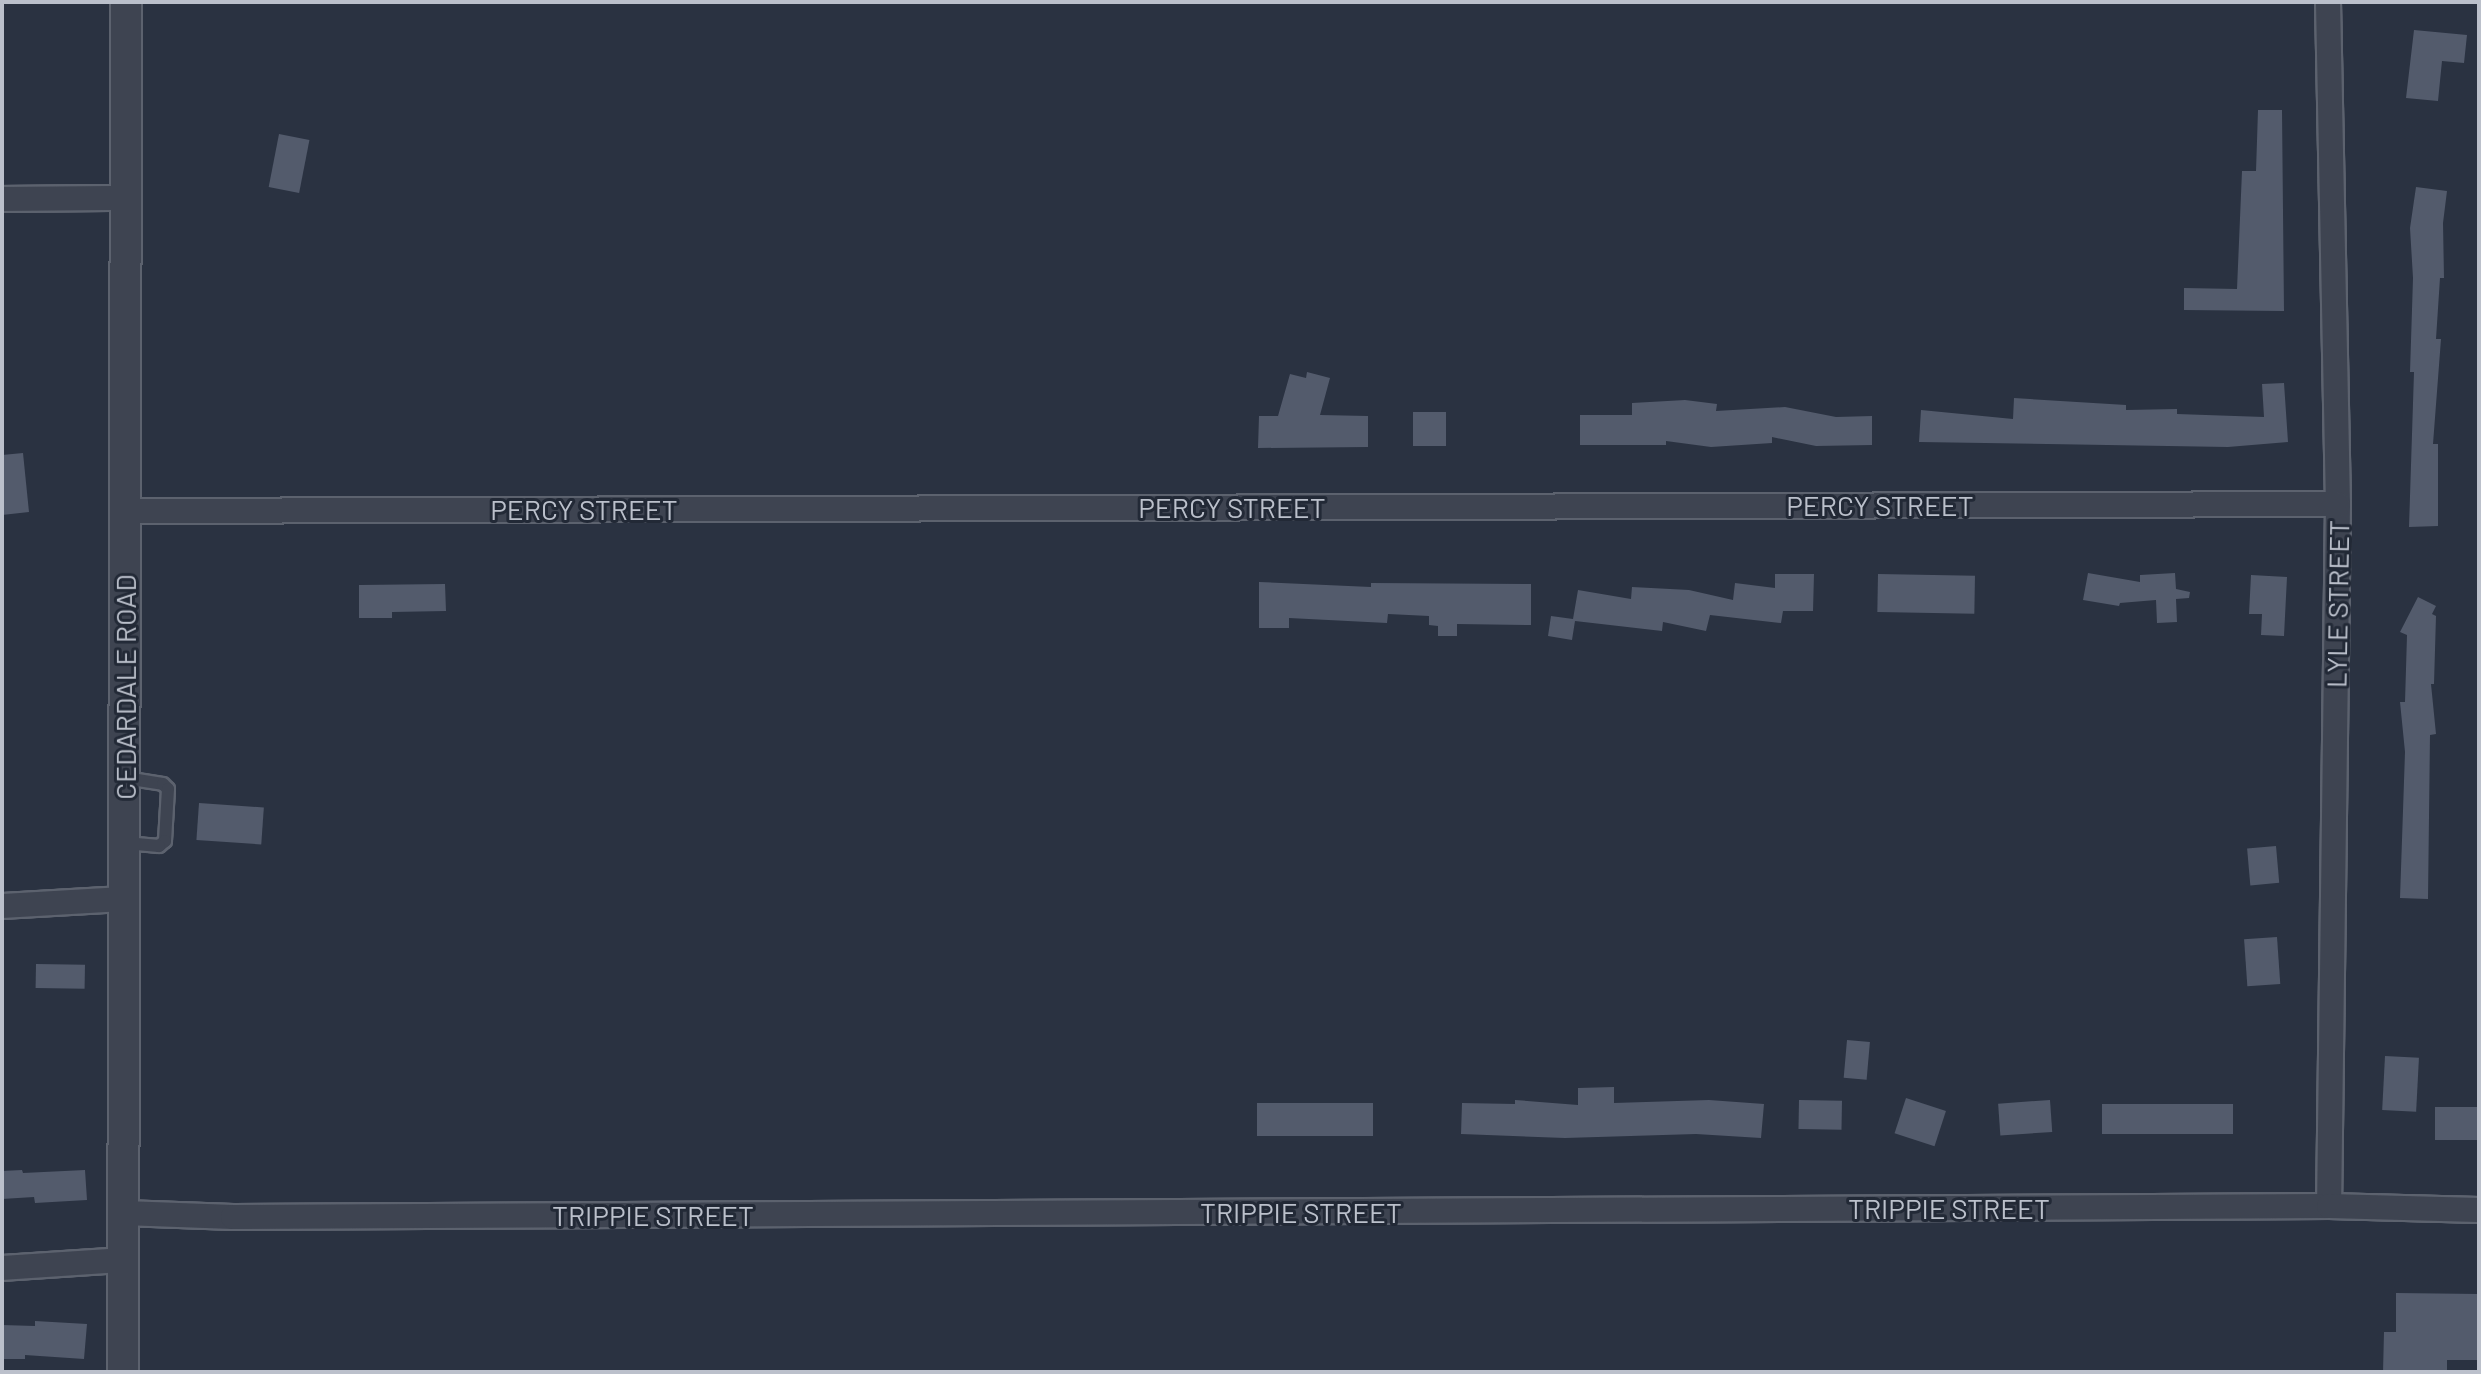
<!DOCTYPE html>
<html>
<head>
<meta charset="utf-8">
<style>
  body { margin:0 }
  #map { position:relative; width:2481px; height:1374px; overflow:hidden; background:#2a3241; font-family:Barlow,sans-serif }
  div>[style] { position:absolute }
  .building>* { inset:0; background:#535b6c; transform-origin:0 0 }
  .roads { filter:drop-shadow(2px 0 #5c626e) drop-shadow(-2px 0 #5c626e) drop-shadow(0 2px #5c626e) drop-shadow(0 -2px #5c626e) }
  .service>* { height:12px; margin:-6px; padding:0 6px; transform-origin:6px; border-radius:6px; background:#3e4451 }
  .minor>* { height:24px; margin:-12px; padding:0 12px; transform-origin:12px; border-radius:12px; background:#3e4451 }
  .tertiary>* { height:30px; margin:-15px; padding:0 15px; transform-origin:15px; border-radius:15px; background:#3e4451 }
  span { translate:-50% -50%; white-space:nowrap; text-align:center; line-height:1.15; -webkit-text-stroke:6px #222936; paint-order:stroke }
  .street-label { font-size:28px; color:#bbc0cb }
  .frame { position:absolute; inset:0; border:4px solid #bbc0cb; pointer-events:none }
</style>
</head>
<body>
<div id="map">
  <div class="building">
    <div style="clip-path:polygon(2414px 30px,2467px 35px,2464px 63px,2442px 61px,2438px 101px,2406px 98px)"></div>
    <div style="clip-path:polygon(2258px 110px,2282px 110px,2284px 311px,2184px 310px,2184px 288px,2237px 289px,2242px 171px,2256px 171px)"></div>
    <div style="left:279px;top:134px;width:31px;height:54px;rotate:11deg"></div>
    <div style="clip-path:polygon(2416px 187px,2447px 191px,2443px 223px,2444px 278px,2440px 278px,2436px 339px,2441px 339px,2433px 444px,2438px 444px,2438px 526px,2409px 527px,2414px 372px,2410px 372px,2413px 278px,2410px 228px)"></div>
    <div style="clip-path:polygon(1307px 372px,1330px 378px,1320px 415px,1368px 416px,1368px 447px,1258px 448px,1259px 416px,1278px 416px,1290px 374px,1306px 378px)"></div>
    <div style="clip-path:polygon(2284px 383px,2288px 442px,2228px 447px,1919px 442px,1921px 410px,2013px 419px,2014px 398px,2126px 405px,2126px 410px,2177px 409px,2177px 414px,2264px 417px,2262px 384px)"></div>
    <div style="clip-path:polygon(1685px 400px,1717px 404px,1716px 411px,1785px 407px,1836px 417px,1872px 416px,1872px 445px,1816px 446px,1772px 437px,1772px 443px,1711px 447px,1666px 441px,1666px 445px,1580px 445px,1580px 415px,1632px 415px,1632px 403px)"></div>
    <div style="left:1413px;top:412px;width:33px;height:34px"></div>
    <div style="clip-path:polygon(23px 453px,29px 512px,2px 515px,2px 455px)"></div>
    <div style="clip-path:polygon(2088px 573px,2140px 582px,2140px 575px,2175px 573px,2176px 589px,2190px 592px,2189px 598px,2176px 599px,2177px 622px,2157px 623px,2156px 600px,2120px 603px,2119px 606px,2083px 600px)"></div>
    <div style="clip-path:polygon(1775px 574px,1814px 574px,1813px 611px,1783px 611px,1781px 623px,1710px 615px,1706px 631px,1663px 622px,1662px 631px,1575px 621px,1572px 640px,1548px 636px,1551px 616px,1573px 619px,1578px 590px,1631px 599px,1632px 587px,1689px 590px,1733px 600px,1735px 583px,1775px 588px)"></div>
    <div style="left:1878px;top:574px;width:97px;height:38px;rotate:1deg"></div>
    <div style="clip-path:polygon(2251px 575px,2287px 577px,2284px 636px,2261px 635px,2262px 614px,2249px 614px)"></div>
    <div style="clip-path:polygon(1259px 582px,1371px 587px,1371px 583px,1531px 584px,1531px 625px,1457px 624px,1457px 636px,1438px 636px,1438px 626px,1429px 625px,1429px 616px,1388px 614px,1387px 623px,1289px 618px,1289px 628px,1259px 628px)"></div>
    <div style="clip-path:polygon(445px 584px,446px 611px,392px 612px,392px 618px,359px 618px,359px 585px)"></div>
    <div style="clip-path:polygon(2418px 597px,2436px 606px,2432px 614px,2436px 616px,2434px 684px,2431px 684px,2436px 734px,2430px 735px,2428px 899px,2400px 898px,2405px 752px,2400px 702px,2405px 702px,2407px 635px,2400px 632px)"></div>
    <div style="left:199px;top:803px;width:65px;height:37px;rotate:4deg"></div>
    <div style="left:2276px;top:846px;width:37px;height:29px;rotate:85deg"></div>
    <div style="left:2277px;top:937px;width:47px;height:33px;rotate:86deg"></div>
    <div style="left:36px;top:964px;width:49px;height:24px;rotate:1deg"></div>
    <div style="left:1847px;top:1040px;width:23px;height:38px;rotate:5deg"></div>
    <div style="left:2385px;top:1056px;width:34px;height:54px;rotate:3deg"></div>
    <div style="clip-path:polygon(1614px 1087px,1614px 1103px,1709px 1100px,1764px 1104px,1761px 1138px,1696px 1134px,1565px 1138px,1461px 1134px,1462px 1103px,1515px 1104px,1515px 1100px,1578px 1105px,1578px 1088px)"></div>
    <div style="left:1906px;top:1098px;width:42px;height:37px;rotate:18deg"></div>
    <div style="left:1799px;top:1100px;width:43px;height:29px;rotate:1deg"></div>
    <div style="left:2050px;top:1100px;width:32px;height:52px;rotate:86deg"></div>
    <div style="left:1257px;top:1103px;width:116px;height:33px"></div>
    <div style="left:2102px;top:1104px;width:131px;height:30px"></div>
    <div style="left:2479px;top:1107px;width:33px;height:44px;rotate:90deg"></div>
    <div style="clip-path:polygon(22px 1170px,23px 1173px,85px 1170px,87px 1200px,35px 1203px,34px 1197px,2px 1199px,2px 1171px)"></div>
    <div style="clip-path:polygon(2396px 1293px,2479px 1294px,2479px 1360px,2447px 1360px,2447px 1372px,2383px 1372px,2384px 1332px,2396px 1332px)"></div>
    <div style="clip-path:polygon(35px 1321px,87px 1324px,84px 1359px,25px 1355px,25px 1359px,2px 1359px,2px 1325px,35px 1326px)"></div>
  </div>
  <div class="roads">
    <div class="service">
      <div style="left:125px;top:778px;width:38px;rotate:9deg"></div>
      <div style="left:163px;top:784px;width:7px;rotate:45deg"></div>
      <div style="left:168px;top:789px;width:52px;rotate:93.3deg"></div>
      <div style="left:165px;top:841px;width:8px;rotate:140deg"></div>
      <div style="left:159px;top:846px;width:34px;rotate:-175deg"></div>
    </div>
    <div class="minor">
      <div style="left:2328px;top:2px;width:502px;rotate:88.86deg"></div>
      <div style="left:2338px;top:504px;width:702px;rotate:90.73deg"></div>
      <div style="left:2px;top:199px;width:124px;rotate:-0.5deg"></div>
      <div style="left:125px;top:511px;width:2213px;rotate:-0.18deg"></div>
      <div style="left:2px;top:906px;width:122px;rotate:-3.3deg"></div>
      <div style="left:124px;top:1213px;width:109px;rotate:2.1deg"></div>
      <div style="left:233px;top:1217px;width:2096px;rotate:-0.3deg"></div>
      <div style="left:2329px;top:1206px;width:150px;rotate:1.5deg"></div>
      <div style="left:2px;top:1268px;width:122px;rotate:-3.8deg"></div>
    </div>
    <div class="tertiary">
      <div style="left:123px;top:1372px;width:1370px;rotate:-89.87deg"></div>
    </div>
  </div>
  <div class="street-label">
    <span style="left:1880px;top:505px">PERCY STREET</span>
    <span style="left:1232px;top:507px">PERCY STREET</span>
    <span style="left:584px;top:509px">PERCY STREET</span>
    <span style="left:2337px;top:604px;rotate:-89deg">LYLE STREET</span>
    <span style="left:125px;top:687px;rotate:-90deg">CEDARDALE ROAD</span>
    <span style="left:1949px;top:1208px">TRIPPIE STREET</span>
    <span style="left:1301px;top:1212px">TRIPPIE STREET</span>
    <span style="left:653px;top:1215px">TRIPPIE STREET</span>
  </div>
  <div class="frame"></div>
</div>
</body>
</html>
